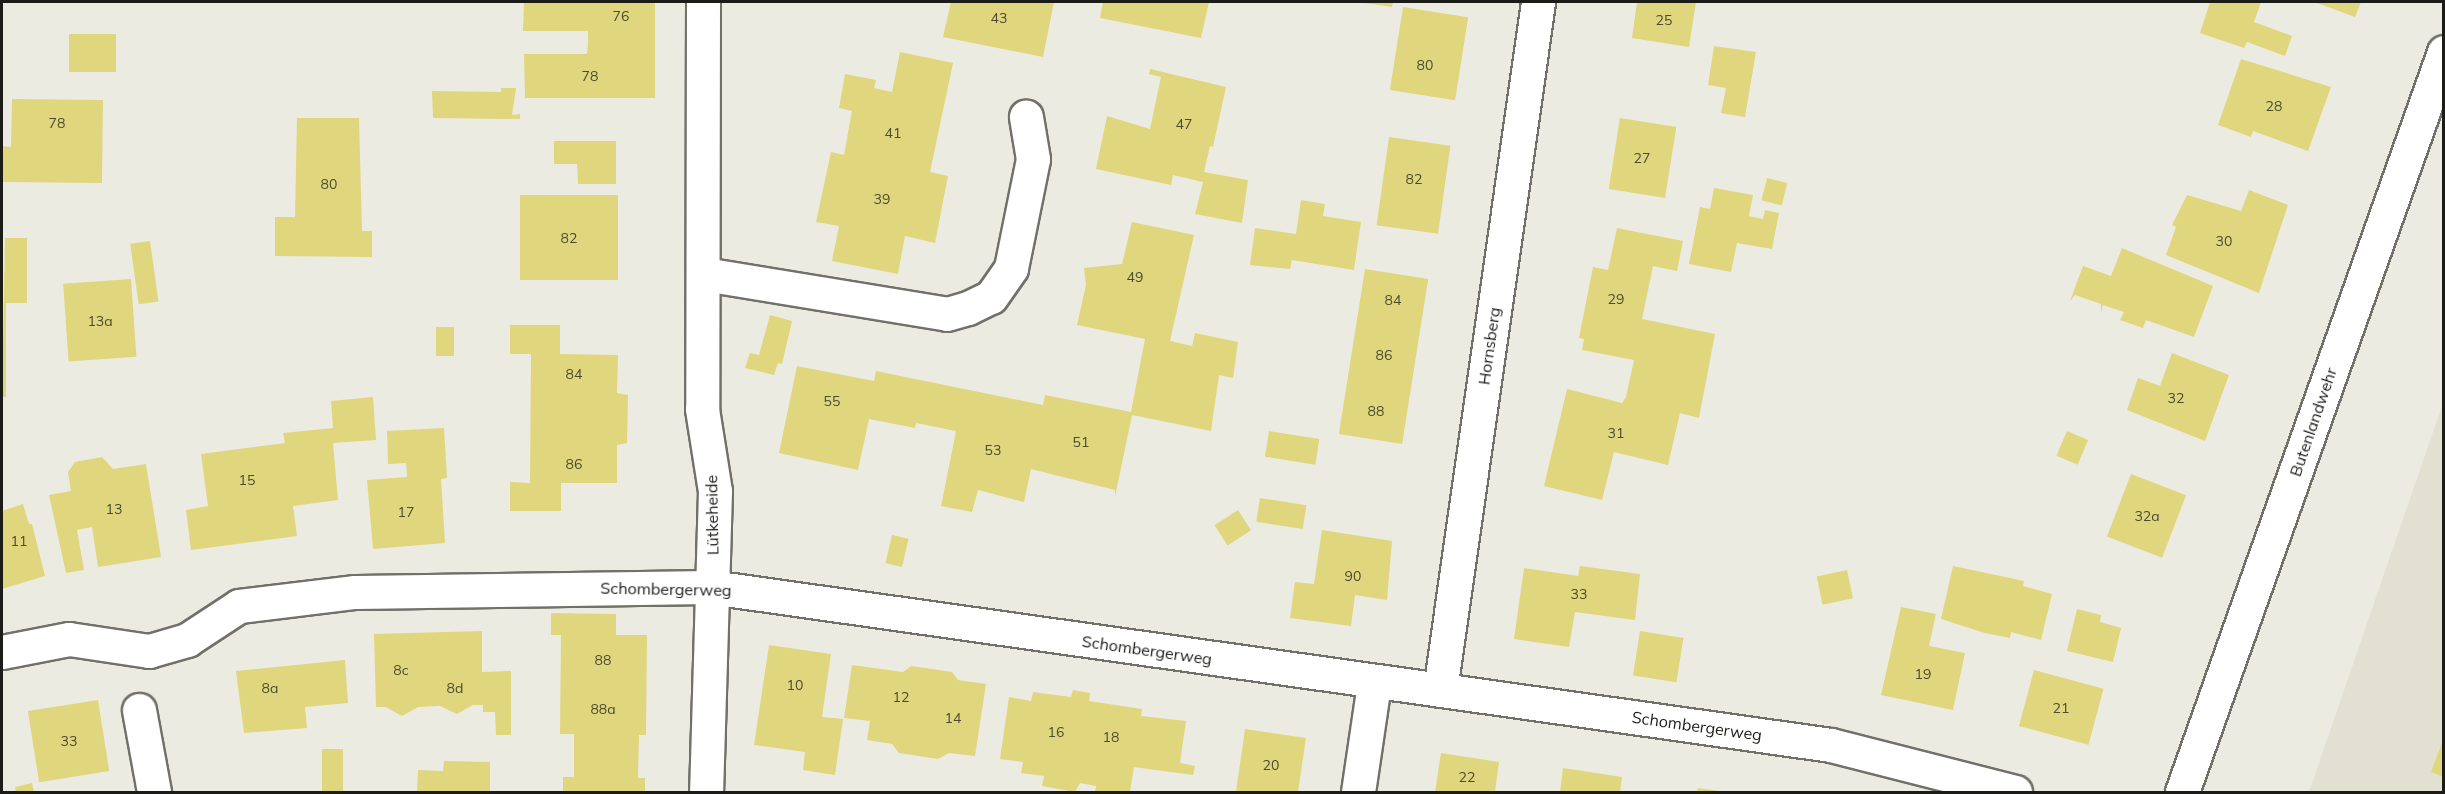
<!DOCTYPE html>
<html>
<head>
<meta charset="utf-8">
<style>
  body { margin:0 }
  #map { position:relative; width:2445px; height:794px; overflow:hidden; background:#ecebe2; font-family:Mulish,sans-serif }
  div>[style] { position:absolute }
  .built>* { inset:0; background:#e2e0d0 }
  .building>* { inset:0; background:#e0d67d; transform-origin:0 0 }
  .roads { filter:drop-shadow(2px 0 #717069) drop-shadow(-2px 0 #717069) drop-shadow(0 2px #717069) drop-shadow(0 -2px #717069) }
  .minor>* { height:33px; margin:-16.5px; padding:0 16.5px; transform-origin:16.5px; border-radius:16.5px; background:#fff }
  span { translate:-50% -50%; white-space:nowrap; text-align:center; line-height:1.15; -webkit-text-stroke:5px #fff; paint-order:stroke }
  .number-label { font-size:14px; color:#4c4a31 }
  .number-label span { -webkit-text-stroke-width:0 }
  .street-label { font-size:16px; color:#1b1b18 }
  .frame { position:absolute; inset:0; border:3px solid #1b1b18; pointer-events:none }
</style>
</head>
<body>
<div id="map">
  <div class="built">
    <div style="clip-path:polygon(2443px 403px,2443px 792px,2309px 792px)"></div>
  </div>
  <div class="building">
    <div style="clip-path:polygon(524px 2px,655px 2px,655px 98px,525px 98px,524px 54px,587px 54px,588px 43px,588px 31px,523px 31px)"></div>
    <div style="clip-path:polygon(951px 2px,1054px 2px,1043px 57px,943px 37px)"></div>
    <div style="clip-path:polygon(1103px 2px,1209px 2px,1201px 38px,1100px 18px)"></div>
    <div style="clip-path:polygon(1358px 2px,1393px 2px,1392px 7px)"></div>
    <div style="clip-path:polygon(1637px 2px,1696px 2px,1689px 47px,1632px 38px)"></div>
    <div style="clip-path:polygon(2210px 2px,2261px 2px,2254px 22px,2292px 36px,2285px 56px,2247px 42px,2244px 48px,2200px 33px)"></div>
    <div style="clip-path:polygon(2314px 2px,2361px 2px,2355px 17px)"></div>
    <div style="left:1403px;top:7px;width:66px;height:84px;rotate:9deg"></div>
    <div style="left:69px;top:34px;width:47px;height:38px"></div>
    <div style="clip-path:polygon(1714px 46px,1756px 52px,1745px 117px,1721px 113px,1726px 88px,1708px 85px)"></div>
    <div style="clip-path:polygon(900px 52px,953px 63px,930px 172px,948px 176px,935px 243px,905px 236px,898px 274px,832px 261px,839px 226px,816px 222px,831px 152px,844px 155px,852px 111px,839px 108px,845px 74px,876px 80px,874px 88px,892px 92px)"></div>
    <div style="clip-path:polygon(2241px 59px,2331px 87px,2308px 151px,2253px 131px,2251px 137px,2218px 125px)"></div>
    <div style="clip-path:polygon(1150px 69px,1226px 87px,1213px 147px,1210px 146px,1204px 172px,1248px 180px,1242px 223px,1195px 214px,1203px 182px,1173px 175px,1171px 185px,1096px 169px,1107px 116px,1150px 129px,1161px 77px,1149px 74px)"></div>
    <div style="clip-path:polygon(501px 88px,516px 88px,512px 115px,520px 114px,520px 119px,433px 118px,432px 91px,501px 92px)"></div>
    <div style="clip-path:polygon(12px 99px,103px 100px,102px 183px,2px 182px,2px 146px,11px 147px)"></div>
    <div style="clip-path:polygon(297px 118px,359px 118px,362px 231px,372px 231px,372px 257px,275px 256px,275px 217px,295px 217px)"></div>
    <div style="left:1620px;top:118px;width:57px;height:72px;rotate:9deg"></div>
    <div style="left:1389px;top:137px;width:62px;height:89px;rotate:8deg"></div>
    <div style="clip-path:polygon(554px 141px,616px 141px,616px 184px,578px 184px,577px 164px,554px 164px)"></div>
    <div style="left:1767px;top:178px;width:21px;height:23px;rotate:14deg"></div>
    <div style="clip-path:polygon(1714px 188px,1753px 195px,1749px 216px,1763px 219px,1765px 210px,1779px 213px,1772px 249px,1737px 243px,1731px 272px,1689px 264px,1700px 207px,1710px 209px)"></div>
    <div style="clip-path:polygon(2249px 190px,2288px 205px,2259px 293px,2166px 255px,2176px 227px,2172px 225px,2187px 195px,2241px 211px)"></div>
    <div style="left:618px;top:195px;width:85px;height:98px;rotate:90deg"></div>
    <div style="clip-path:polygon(1301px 200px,1325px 204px,1323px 216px,1361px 222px,1354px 270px,1292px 260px,1290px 269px,1250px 265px,1255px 228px,1296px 234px)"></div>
    <div style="clip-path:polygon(1132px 222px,1194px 235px,1170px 341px,1192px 346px,1195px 333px,1238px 342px,1233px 378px,1219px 375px,1211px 431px,1132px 415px,1115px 497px,1115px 490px,1031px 469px,1024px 502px,978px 490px,972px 512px,941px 506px,956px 431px,916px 423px,915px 428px,869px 419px,858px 470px,779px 453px,797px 366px,874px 381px,876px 371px,1043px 405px,1045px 395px,1131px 412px,1145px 339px,1077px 325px,1086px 285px,1084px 268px,1122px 264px)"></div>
    <div style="clip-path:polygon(1617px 228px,1683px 241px,1677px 271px,1653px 266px,1642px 319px,1715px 334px,1699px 418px,1680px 413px,1668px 465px,1614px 452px,1602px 500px,1544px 486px,1567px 389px,1622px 403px,1626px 397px,1634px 360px,1582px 350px,1584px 339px,1579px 338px,1593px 267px,1608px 270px)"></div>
    <div style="clip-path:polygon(5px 238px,27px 238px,27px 303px,6px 303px,6px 397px,2px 397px)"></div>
    <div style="left:150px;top:241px;width:61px;height:20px;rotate:82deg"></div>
    <div style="clip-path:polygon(2122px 248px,2213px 286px,2194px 337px,2146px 320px,2143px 328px,2120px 320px,2124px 312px,2103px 305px,2101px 313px,2101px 304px,2075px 295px,2070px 301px,2083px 266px,2111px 276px)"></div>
    <div style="left:1365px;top:269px;width:64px;height:167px;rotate:9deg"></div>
    <div style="left:131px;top:279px;width:78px;height:68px;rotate:86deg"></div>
    <div style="clip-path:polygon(770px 315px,792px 321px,782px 364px,778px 363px,774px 375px,745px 368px,750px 353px,759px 355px)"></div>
    <div style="clip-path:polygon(510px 325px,560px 325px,560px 354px,618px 355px,617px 393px,628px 395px,627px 443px,617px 445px,617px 483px,561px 483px,561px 511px,510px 511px,510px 482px,530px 483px,531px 354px,510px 354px)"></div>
    <div style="left:436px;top:327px;width:18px;height:29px"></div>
    <div style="clip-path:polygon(2172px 353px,2229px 375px,2205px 441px,2127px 410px,2138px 378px,2160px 386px)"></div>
    <div style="clip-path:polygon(373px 397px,376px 440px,333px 443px,338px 500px,293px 506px,297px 536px,191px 550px,186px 510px,208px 506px,201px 454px,285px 443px,283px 433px,333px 428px,331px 401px)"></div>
    <div style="clip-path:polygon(444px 428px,447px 478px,441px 479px,445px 543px,373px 549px,367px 480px,407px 477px,406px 463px,388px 464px,387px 431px)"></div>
    <div style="left:1269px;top:431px;width:51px;height:26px;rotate:9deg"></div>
    <div style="left:2067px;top:431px;width:23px;height:27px;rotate:23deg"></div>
    <div style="clip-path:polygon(102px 457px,113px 469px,146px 464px,161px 557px,98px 567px,92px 527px,77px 530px,84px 570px,66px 573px,49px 495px,71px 491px,68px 472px,75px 462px)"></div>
    <div style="left:2131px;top:474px;width:59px;height:67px;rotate:21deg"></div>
    <div style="left:1260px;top:498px;width:47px;height:24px;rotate:9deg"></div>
    <div style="clip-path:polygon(23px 504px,29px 524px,32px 524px,45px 576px,2px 589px,2px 511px)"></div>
    <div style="left:1238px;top:510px;width:24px;height:28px;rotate:57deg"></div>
    <div style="clip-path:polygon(1322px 530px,1392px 541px,1387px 600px,1355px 595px,1351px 626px,1290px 618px,1295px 582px,1314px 584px)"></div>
    <div style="left:892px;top:535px;width:17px;height:29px;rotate:13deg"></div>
    <div style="clip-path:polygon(1580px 566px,1640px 574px,1635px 620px,1575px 612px,1569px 647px,1514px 639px,1524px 568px,1578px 576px)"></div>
    <div style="clip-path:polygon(1953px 566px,2024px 581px,2023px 586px,2052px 594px,2041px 640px,2011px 632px,2010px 638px,1985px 633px,1941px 619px)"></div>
    <div style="left:1847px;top:570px;width:29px;height:31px;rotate:78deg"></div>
    <div style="clip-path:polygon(1901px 607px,1936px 614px,1929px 646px,1965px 653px,1953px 710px,1881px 695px)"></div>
    <div style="clip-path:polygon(2077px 609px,2101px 615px,2100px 622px,2121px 628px,2113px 662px,2067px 651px)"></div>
    <div style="clip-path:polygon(551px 613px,616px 614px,616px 635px,647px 635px,646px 735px,639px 735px,638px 778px,645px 778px,645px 792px,563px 792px,563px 777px,574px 777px,574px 734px,560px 734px,561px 635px,551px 635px)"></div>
    <div style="clip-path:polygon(482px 631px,482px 672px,511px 671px,511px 735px,496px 735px,495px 712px,483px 712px,483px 705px,473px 705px,457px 714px,440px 706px,418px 707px,402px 716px,386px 707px,376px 707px,374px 634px)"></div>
    <div style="left:1640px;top:631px;width:44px;height:45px;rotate:9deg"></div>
    <div style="clip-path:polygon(769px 645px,831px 654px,822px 717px,843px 719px,835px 775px,803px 770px,805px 752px,754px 745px)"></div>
    <div style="clip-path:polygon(345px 660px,348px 703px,305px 707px,307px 728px,244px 733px,236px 671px)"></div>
    <div style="clip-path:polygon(852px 665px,903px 672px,911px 666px,932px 669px,952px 672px,958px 680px,986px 684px,975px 756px,949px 753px,938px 759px,899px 753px,892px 744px,867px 740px,870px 721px,844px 718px)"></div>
    <div style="left:2034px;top:670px;width:72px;height:58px;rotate:15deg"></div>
    <div style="clip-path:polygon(1073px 690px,1090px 693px,1089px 701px,1142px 709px,1141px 716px,1186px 721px,1180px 763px,1195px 766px,1193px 775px,1134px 767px,1130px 792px,1095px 792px,1096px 786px,1080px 783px,1075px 792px,1042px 786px,1044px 776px,1021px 773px,1023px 762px,1000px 759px,1009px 697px,1031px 701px,1033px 692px,1071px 697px)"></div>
    <div style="left:98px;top:700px;width:72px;height:71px;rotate:81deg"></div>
    <div style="clip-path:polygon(1245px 729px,1306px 738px,1298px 792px,1236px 792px)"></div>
    <div style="clip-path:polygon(2443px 740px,2444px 740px,2444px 777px,2431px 772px)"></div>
    <div style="left:322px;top:749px;width:21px;height:43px"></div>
    <div style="clip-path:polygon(1441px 753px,1499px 762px,1495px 792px,1435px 792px)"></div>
    <div style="clip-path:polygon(444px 761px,490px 762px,490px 792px,417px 792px,418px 770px,443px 771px)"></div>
    <div style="clip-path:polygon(1563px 768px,1622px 777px,1620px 792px,1560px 792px)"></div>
    <div style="clip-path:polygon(32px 783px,34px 792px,16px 792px,15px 787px)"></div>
    <div style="clip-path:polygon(1698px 788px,1719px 791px,1719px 792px,1697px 792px)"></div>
  </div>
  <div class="roads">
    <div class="minor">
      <div style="left:703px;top:2px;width:407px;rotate:90.1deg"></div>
      <div style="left:702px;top:409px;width:83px;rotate:81deg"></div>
      <div style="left:715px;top:491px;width:301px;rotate:91.7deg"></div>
      <div style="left:704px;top:274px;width:246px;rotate:9.3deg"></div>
      <div style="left:947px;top:314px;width:22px;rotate:-16deg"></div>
      <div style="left:968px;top:308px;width:25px;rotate:-26deg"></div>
      <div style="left:991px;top:297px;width:35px;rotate:-55deg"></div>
      <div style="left:1011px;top:268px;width:111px;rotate:-78.6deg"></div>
      <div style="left:1033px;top:159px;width:43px;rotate:-99.5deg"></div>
      <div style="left:2px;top:652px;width:68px;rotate:-11deg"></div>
      <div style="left:69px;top:639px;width:81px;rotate:8.5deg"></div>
      <div style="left:149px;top:651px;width:40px;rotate:-16deg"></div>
      <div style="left:187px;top:640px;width:62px;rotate:-33.2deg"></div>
      <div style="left:239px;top:606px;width:117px;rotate:-6.9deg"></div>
      <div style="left:355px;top:592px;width:356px;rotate:-0.8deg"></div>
      <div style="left:711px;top:587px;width:1131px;rotate:8.03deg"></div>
      <div style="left:1831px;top:745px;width:190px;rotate:14.3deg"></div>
      <div style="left:1440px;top:690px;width:695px;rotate:-81.89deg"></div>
      <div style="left:139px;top:710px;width:83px;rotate:79.6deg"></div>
      <div style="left:1358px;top:792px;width:110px;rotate:-81.6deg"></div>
      <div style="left:2182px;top:792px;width:785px;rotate:-70.5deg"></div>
    </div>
  </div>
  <div class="number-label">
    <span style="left:621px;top:16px">76</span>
    <span style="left:999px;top:18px">43</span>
    <span style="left:1664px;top:20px">25</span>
    <span style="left:1425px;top:65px">80</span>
    <span style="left:590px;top:76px">78</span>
    <span style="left:2274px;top:106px">28</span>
    <span style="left:57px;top:123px">78</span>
    <span style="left:1184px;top:124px">47</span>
    <span style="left:893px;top:133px">41</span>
    <span style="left:1642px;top:158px">27</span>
    <span style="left:1414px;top:179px">82</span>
    <span style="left:329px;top:184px">80</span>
    <span style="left:882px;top:199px">39</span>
    <span style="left:569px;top:238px">82</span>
    <span style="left:2224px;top:241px">30</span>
    <span style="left:1135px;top:277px">49</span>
    <span style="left:1616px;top:299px">29</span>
    <span style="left:1393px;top:300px">84</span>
    <span style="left:100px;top:321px">13a</span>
    <span style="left:1384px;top:355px">86</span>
    <span style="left:574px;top:374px">84</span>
    <span style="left:2176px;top:398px">32</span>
    <span style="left:832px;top:401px">55</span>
    <span style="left:1376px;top:411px">88</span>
    <span style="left:1616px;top:433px">31</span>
    <span style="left:1081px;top:442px">51</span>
    <span style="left:993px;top:450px">53</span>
    <span style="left:574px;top:464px">86</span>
    <span style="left:247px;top:480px">15</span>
    <span style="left:114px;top:509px">13</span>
    <span style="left:406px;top:512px">17</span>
    <span style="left:2147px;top:516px">32a</span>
    <span style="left:19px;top:541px">11</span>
    <span style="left:1353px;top:576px">90</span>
    <span style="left:1579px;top:594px">33</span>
    <span style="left:603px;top:660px">88</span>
    <span style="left:401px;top:670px">8c</span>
    <span style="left:1923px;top:674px">19</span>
    <span style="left:795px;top:685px">10</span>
    <span style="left:270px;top:688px">8a</span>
    <span style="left:455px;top:688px">8d</span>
    <span style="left:901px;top:697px">12</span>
    <span style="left:2061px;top:708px">21</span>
    <span style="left:603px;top:709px">88a</span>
    <span style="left:953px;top:718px">14</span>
    <span style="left:1056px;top:732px">16</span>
    <span style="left:1111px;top:737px">18</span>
    <span style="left:69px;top:741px">33</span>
    <span style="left:1271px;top:765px">20</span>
    <span style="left:1467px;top:777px">22</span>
  </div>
  <div class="street-label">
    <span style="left:1489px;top:346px;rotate:-82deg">Hornsberg</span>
    <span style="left:2313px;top:422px;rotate:-71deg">Butenlandwehr</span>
    <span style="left:712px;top:515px;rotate:-91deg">Lütkeheide</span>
    <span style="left:666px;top:589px;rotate:1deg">Schombergerweg</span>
    <span style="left:1147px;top:650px;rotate:8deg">Schombergerweg</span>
    <span style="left:1697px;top:726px;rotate:8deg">Schombergerweg</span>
  </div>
  <div class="frame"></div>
</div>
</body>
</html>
